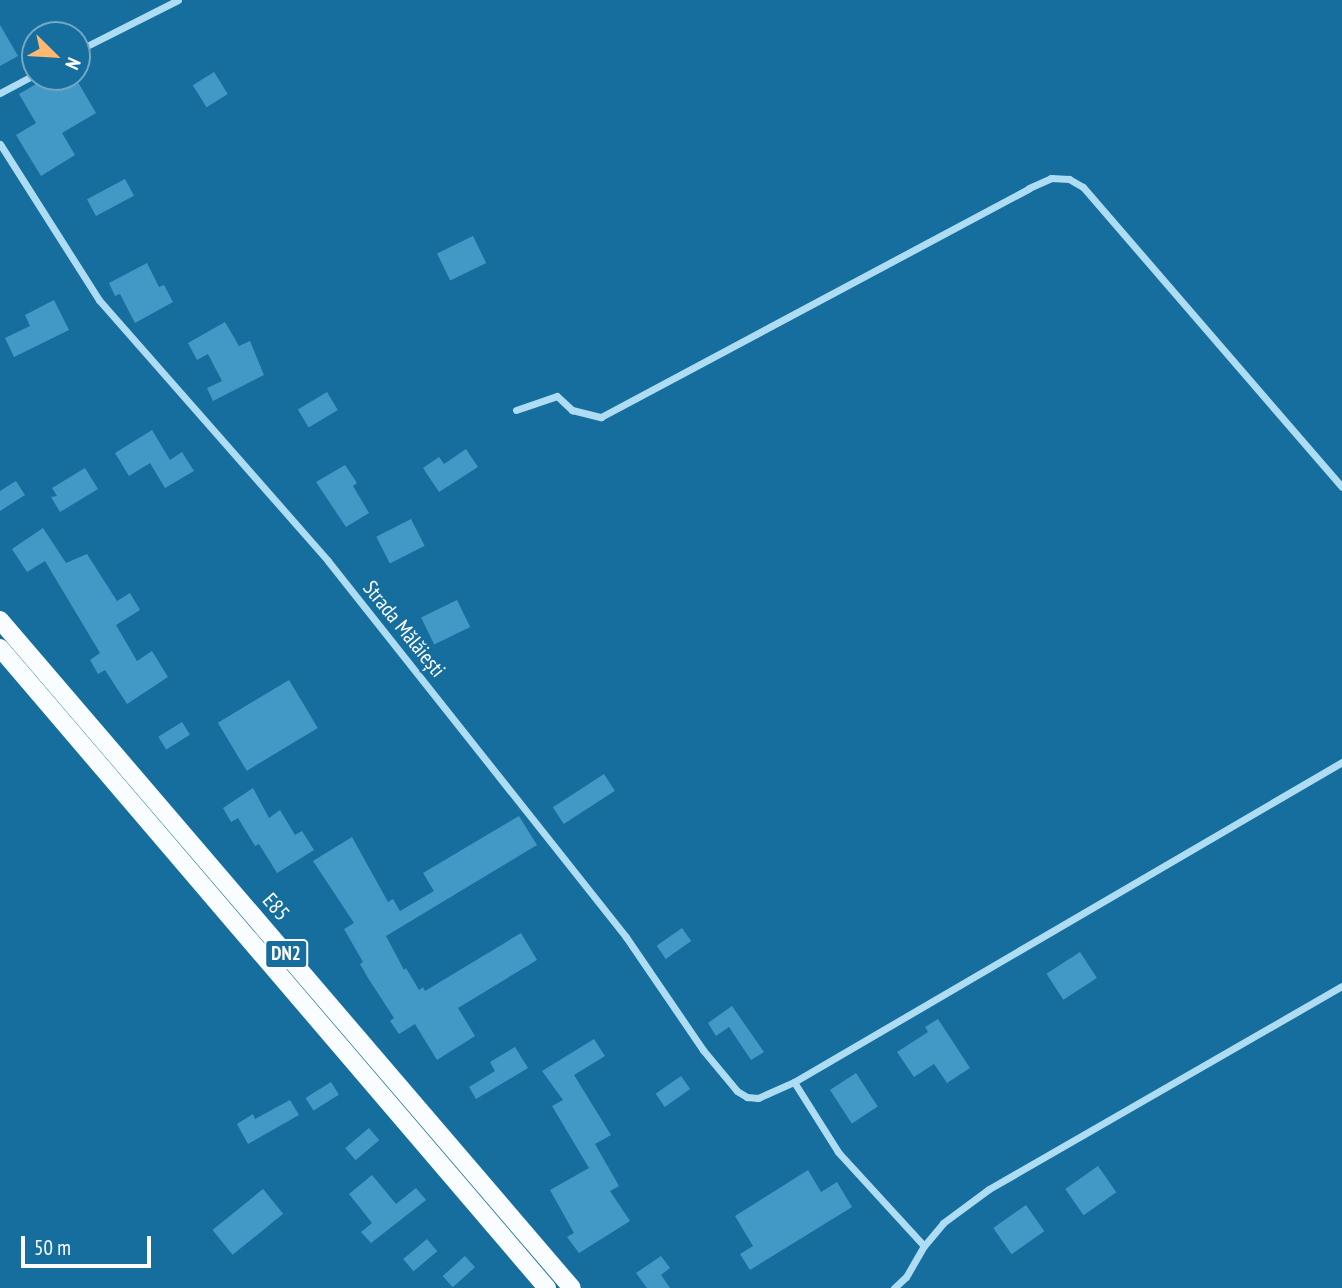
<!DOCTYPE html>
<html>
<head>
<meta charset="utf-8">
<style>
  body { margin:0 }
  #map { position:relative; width:1342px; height:1288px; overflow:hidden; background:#166e9e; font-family:"PT Sans Narrow",sans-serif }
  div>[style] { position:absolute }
  .building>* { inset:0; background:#4399c6; transform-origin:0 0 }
  .minor>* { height:7px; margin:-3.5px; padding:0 3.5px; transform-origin:3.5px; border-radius:3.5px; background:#aedcf3 }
  .primary>* { height:18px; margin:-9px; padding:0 9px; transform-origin:9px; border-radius:9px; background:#fafdff }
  span { translate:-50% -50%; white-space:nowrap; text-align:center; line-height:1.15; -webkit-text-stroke:5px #166e9e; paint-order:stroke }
  .shield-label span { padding:2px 5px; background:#166e9e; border:2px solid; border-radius:5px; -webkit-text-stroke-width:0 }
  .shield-label { font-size:19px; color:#fff; font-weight:700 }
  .street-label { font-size:21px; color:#fff }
  .north { position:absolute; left:21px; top:21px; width:70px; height:70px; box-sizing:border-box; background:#166e9e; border:2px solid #73a8c5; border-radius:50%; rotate:114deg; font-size:19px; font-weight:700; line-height:28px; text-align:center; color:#fff }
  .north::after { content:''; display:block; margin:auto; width:24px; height:32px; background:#ffb870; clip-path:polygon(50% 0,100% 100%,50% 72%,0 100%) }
  .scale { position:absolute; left:21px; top:1236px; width:130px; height:32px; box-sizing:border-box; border:4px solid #fff; border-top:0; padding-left:9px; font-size:21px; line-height:24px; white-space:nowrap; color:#fff; -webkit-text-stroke:5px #166e9e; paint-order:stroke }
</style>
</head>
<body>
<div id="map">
  <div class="building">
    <div style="clip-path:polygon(0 25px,18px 56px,0 66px)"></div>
    <div style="left:214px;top:72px;width:26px;height:25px;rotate:58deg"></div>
    <div style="clip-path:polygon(61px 77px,75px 77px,96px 113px,62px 133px,75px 155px,41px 176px,16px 135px,36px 123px,19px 94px,45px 79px,49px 84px)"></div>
    <div style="left:125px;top:179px;width:19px;height:43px;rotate:62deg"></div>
    <div style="left:473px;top:236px;width:30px;height:40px;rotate:64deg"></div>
    <div style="clip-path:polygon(147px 263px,159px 287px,164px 285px,173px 302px,135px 323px,120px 294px,115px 296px,109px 283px)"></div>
    <div style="clip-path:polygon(54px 300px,69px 330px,14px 357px,5px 338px,30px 326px,25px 315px)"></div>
    <div style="clip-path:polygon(225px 322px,239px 346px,250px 341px,264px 375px,213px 401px,207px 388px,222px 381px,208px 354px,197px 360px,188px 343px)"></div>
    <div style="left:327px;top:392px;width:21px;height:34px;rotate:59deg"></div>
    <div style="clip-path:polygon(152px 430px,170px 460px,182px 452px,194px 471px,165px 488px,150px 463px,129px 476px,115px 453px)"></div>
    <div style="clip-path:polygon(466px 449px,478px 467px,439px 492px,423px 468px,439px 457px,444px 464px)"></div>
    <div style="clip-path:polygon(345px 465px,357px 483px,353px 486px,369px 513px,346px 527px,316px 482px)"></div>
    <div style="clip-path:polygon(85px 468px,98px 489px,60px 512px,51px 497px,57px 496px,52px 488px)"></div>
    <div style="clip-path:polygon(16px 481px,25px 495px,0 511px,0 491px)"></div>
    <div style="left:411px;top:519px;width:30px;height:39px;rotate:63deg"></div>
    <div style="clip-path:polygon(43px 528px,66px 563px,87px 554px,117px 601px,130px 593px,140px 610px,116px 625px,137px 661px,152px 651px,168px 677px,127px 704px,105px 670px,98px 674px,90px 660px,100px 653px,45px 561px,27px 572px,12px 549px)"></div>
    <div style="left:457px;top:600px;width:30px;height:40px;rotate:64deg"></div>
    <div style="left:289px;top:680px;width:56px;height:83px;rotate:59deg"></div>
    <div style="left:182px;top:722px;width:15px;height:28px;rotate:58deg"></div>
    <div style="left:604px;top:774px;width:20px;height:61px;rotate:57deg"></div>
    <div style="clip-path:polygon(253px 788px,269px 818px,280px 810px,295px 835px,302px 831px,314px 850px,277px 873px,259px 844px,255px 846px,238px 818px,231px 822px,223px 808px)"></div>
    <div style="clip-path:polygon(519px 816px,537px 845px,386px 936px,404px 970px,406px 968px,419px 990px,423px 987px,425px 991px,521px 933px,537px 960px,458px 1008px,475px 1036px,437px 1060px,415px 1024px,399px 1034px,390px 1021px,394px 1018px,368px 978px,360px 964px,363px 962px,344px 929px,354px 923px,313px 861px,352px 837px,388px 902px,393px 899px,400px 911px,434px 891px,423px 873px)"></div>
    <div style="left:682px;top:928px;width:16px;height:31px;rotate:55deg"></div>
    <div style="left:1080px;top:952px;width:31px;height:40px;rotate:57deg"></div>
    <div style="clip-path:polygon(732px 1006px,764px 1052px,751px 1060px,729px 1027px,716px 1036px,708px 1023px)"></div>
    <div style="clip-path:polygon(938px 1019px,970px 1068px,947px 1083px,934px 1064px,914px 1077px,897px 1052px,928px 1032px,925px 1027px)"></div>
    <div style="clip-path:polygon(594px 1039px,605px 1056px,574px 1075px,611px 1135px,595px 1144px,619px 1186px,610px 1191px,630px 1221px,579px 1253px,567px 1237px,574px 1233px,550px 1190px,589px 1168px,552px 1106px,563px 1100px,542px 1071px)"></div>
    <div style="clip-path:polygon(515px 1047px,528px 1068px,476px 1099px,469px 1087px,495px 1071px,490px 1062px)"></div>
    <div style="left:856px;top:1073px;width:40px;height:31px;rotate:57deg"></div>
    <div style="left:681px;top:1076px;width:16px;height:31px;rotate:55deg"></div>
    <div style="left:331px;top:1082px;width:15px;height:30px;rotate:58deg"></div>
    <div style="clip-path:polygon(290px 1100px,299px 1115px,248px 1144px,237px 1124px,253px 1114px,255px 1119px)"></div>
    <div style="left:369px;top:1128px;width:16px;height:31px;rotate:50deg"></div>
    <div style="left:1098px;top:1166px;width:32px;height:40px;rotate:55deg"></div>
    <div style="clip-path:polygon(808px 1170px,821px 1192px,837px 1182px,852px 1207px,750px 1270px,740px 1254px,753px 1246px,735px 1216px)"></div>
    <div style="clip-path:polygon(372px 1175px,396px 1204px,416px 1188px,426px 1200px,371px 1243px,361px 1232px,372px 1223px,349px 1194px)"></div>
    <div style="left:263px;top:1189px;width:32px;height:65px;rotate:51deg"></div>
    <div style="left:1026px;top:1205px;width:32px;height:40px;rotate:55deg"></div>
    <div style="left:427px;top:1239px;width:16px;height:31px;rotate:50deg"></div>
    <div style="left:465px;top:1256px;width:15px;height:30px;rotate:48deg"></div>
    <div style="clip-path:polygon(661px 1256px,670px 1268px,661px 1275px,670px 1288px,647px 1288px,636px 1273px)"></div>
  </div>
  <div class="minor">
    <div style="left:77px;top:51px;width:113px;rotate:-26.8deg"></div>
    <div style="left:0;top:93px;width:40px;rotate:-28deg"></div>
    <div style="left:0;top:144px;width:185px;rotate:57.6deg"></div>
    <div style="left:99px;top:300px;width:347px;rotate:48.7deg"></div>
    <div style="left:328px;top:561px;width:480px;rotate:51.6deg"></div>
    <div style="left:626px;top:937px;width:137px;rotate:55.7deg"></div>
    <div style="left:703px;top:1050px;width:53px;rotate:50.3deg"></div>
    <div style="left:737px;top:1091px;width:12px;rotate:31deg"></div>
    <div style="left:747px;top:1097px;width:11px;rotate:5deg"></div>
    <div style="left:758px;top:1098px;width:39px;rotate:-24deg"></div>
    <div style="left:794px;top:1082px;width:635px;rotate:-30.28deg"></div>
    <div style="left:516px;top:410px;width:43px;rotate:-18.9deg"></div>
    <div style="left:557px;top:396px;width:21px;rotate:43deg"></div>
    <div style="left:572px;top:410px;width:30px;rotate:14deg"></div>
    <div style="left:601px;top:417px;width:485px;rotate:-28.1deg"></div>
    <div style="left:1029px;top:188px;width:24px;rotate:-24deg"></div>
    <div style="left:1051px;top:178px;width:18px;rotate:3deg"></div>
    <div style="left:1069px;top:179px;width:16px;rotate:30deg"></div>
    <div style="left:1083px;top:187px;width:396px;rotate:49.2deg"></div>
    <div style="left:794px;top:1082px;width:83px;rotate:57.8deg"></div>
    <div style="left:838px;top:1152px;width:127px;rotate:47.5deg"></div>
    <div style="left:894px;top:1288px;width:16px;rotate:-43deg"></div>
    <div style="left:906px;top:1277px;width:36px;rotate:-60deg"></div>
    <div style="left:924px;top:1246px;width:30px;rotate:-50deg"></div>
    <div style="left:943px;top:1223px;width:57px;rotate:-36.5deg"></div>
    <div style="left:989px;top:1189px;width:407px;rotate:-29.9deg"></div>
  </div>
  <div class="primary">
    <div style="left:0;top:620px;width:879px;rotate:49.43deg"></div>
    <div style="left:0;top:648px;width:842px;rotate:49.48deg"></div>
  </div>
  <div class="shield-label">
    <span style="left:286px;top:954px">DN2</span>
  </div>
  <div class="street-label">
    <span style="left:404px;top:629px;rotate:51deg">Strada Mălăiești</span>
    <span style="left:276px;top:907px;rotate:49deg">E85</span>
  </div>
  <div class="north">N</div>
  <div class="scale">50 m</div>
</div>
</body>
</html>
